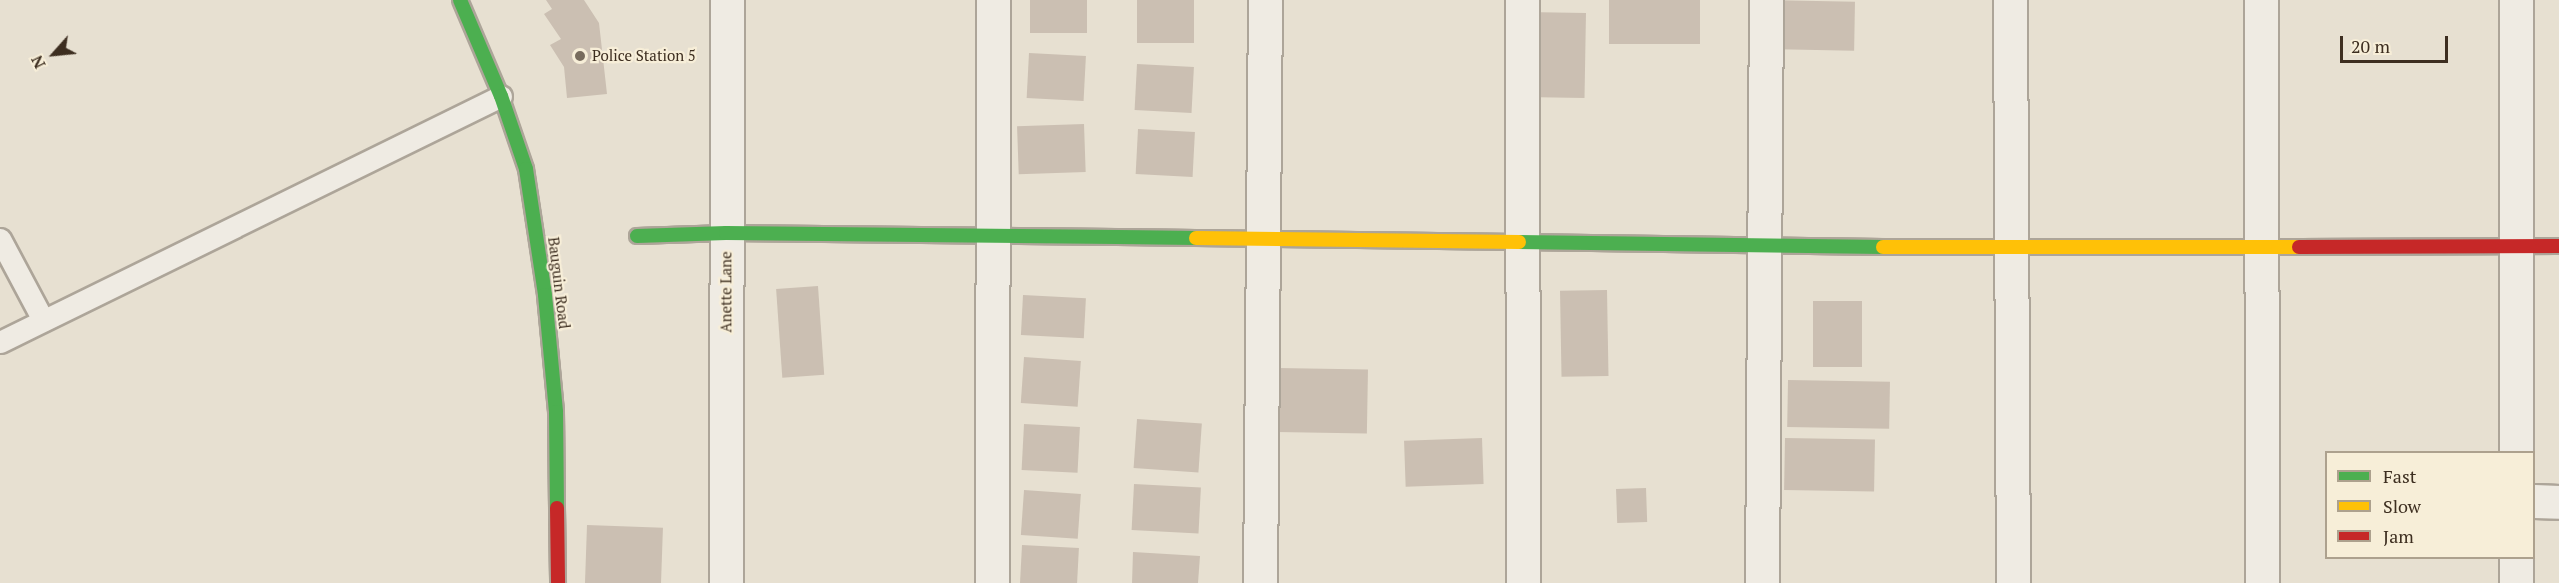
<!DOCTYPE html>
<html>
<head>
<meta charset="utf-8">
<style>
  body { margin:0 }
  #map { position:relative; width:2559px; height:583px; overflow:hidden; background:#e7e0d1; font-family:"PT Serif",serif }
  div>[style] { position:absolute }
  .building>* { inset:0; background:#cbbfb2; transform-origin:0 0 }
  .roads { filter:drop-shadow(2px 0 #ada599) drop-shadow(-2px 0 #ada599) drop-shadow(0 2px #ada599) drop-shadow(0 -2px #ada599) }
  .lane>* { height:21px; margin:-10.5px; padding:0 10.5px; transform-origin:10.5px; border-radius:10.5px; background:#efebe3 }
  .street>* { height:33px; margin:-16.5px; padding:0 16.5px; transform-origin:16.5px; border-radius:16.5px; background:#efebe3 }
  .fast>* { height:14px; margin:-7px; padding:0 7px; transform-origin:7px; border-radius:7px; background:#4caf50 }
  .slow>* { height:14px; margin:-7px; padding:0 7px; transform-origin:7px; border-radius:7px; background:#ffc107 }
  .jam>* { height:14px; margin:-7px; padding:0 7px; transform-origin:7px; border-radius:7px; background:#c62828 }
  .dots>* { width:16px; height:16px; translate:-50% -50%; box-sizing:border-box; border:3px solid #f7eed8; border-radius:50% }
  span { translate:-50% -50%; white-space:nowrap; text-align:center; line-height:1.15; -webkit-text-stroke:4.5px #f7eed8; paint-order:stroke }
  .poi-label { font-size:15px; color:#3d2e20 }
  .left { translate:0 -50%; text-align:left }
  .street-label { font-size:15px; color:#3d2e20 }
  .legend { position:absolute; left:2325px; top:451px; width:210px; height:108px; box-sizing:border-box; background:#f7eed8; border:2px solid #ada18e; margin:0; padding:8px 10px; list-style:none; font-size:18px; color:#3d2e20 }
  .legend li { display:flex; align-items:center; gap:12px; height:30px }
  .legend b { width:30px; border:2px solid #ada18e }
  .north { position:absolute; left:24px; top:24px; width:60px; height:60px; -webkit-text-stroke:4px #f7eed8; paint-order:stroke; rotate:243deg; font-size:16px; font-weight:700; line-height:24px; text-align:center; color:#3d2e20 }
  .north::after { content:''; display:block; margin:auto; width:21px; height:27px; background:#3d2e20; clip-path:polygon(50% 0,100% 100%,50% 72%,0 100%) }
  .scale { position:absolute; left:2340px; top:36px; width:108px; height:27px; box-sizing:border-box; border:3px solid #3d2e20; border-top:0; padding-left:8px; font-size:18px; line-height:21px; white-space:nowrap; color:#3d2e20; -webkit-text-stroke:4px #f7eed8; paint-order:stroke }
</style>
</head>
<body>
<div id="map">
  <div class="building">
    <div style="clip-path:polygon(546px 0,584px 0,599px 23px,607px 94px,567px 98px,564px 67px,550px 45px,561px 39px,544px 14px,552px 9px)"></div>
    <div style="left:1030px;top:0;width:57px;height:33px"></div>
    <div style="left:1137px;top:0;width:57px;height:43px"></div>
    <div style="left:1609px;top:0;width:91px;height:44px"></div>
    <div style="left:1761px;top:0;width:94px;height:49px;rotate:1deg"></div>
    <div style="left:1526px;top:12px;width:60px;height:85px;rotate:1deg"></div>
    <div style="left:1029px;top:53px;width:57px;height:45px;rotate:3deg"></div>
    <div style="left:1137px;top:64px;width:57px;height:46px;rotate:3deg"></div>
    <div style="left:1084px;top:124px;width:48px;height:67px;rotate:88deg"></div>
    <div style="left:1138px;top:129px;width:57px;height:45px;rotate:3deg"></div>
    <div style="left:818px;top:286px;width:89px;height:42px;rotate:86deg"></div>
    <div style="left:1607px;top:290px;width:86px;height:47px;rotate:89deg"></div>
    <div style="left:1023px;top:295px;width:63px;height:40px;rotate:3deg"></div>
    <div style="left:1813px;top:301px;width:49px;height:66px"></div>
    <div style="left:1024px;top:357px;width:57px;height:46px;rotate:4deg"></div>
    <div style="left:1278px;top:368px;width:90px;height:64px;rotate:1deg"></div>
    <div style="left:1788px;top:380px;width:102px;height:47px;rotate:1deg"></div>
    <div style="left:1137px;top:419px;width:65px;height:49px;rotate:4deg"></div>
    <div style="left:1024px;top:424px;width:56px;height:46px;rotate:3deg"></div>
    <div style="left:1482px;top:438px;width:46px;height:78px;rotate:88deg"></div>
    <div style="left:1785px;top:438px;width:90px;height:52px;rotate:1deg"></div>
    <div style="left:1134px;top:484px;width:67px;height:46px;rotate:3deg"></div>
    <div style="left:1646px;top:488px;width:34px;height:30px;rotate:88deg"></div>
    <div style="left:1024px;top:490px;width:57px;height:45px;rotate:4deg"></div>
    <div style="left:587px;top:525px;width:76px;height:58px;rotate:2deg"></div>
    <div style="left:1022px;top:545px;width:57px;height:38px;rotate:3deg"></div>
    <div style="clip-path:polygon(1133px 552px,1200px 556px,1198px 583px,1132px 583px)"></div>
  </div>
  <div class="roads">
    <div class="lane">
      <div style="left:0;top:239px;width:92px;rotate:62deg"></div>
      <div style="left:0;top:342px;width:558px;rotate:-26.15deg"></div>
    </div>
    <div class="street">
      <div style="left:1522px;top:0;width:583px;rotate:89.9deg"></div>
      <div style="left:2010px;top:0;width:583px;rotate:89.71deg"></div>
      <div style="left:2261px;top:0;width:583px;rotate:89.9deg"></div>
      <div style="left:2516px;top:452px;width:452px;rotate:-90deg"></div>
      <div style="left:2534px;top:501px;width:25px;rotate:2deg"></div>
      <div style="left:726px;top:583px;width:583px;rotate:-89.9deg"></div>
      <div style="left:992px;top:583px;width:583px;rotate:-89.9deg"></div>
      <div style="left:1260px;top:583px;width:583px;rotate:-89.51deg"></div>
      <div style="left:1762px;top:583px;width:583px;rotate:-89.61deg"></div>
      <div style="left:2516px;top:583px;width:25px;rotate:-90deg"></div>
    </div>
    <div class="fast">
      <div style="left:460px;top:0;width:104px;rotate:66.9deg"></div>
      <div style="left:501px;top:96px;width:77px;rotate:71.1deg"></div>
      <div style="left:526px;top:169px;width:127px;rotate:81.4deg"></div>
      <div style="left:545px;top:295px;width:118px;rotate:84.6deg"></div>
      <div style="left:556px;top:412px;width:96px;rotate:89.4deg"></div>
      <div style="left:637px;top:236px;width:89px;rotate:-1.9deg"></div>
      <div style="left:726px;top:233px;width:470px;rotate:0.6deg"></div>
      <div style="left:1519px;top:242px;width:364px;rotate:0.8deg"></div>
    </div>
    <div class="slow">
      <div style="left:1196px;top:238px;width:323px;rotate:0.7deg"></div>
      <div style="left:1883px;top:247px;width:416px"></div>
    </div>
    <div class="jam">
      <div style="left:2299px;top:247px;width:260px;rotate:-0.2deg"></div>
      <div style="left:557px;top:508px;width:75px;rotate:89.2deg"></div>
    </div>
  </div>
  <div class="dots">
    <div style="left:580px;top:56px;background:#786c5e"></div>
  </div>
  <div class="poi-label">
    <span class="left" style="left:592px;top:56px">Police Station 5</span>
  </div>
  <div class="street-label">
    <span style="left:559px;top:283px;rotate:83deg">Bauguin Road</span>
    <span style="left:726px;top:292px;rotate:-90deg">Anette Lane</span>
  </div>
  <ul class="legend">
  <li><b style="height:8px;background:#4caf50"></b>Fast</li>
  <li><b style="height:8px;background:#ffc107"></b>Slow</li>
  <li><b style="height:8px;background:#c62828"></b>Jam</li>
  </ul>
  <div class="north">N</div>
  <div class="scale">20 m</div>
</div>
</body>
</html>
